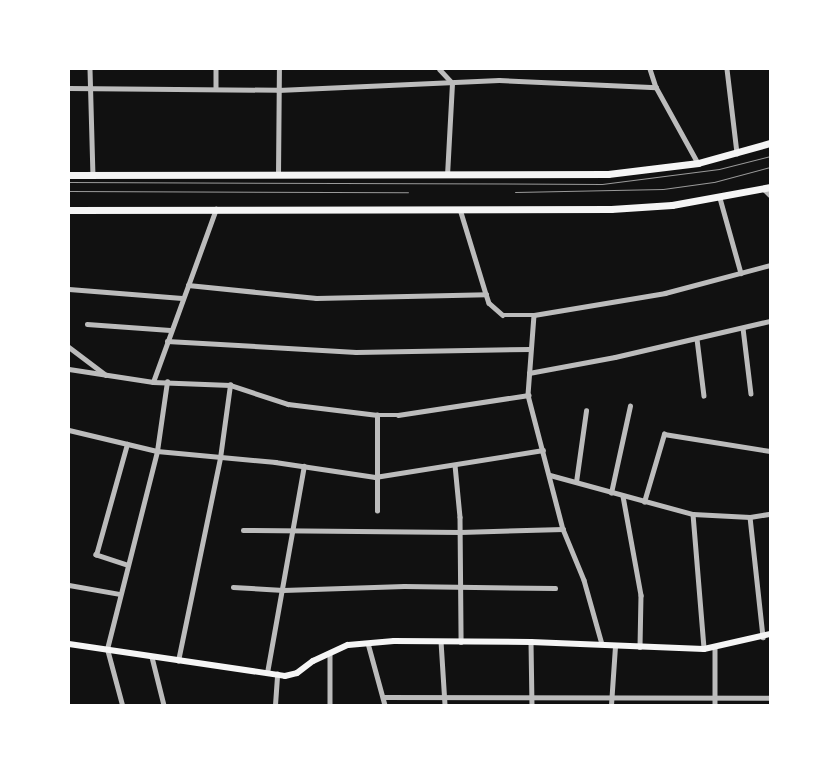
<!DOCTYPE html>
<html>
<head>
<meta charset="utf-8">
<style>
  body { margin:0 }
  #map { position:relative; width:839px; height:774px; overflow:hidden; background:#111; font-family:Arial,sans-serif }
  div>[style] { position:absolute }
  .minor>* { height:4.5px; margin:-2.25px; padding:0 2.25px; transform-origin:2.25px; border-radius:2.25px; background:#bcbcbc }
  .tertiary>* { height:5px; margin:-2.5px; padding:0 2.5px; transform-origin:2.5px; border-radius:2.5px; background:#bcbcbc }
  .secondary>* { height:6px; margin:-3px; padding:0 3px; transform-origin:3px; border-radius:3px; background:#f5f5f5 }
  .trunk>* { height:7px; margin:-3.5px; padding:0 3.5px; transform-origin:3.5px; border-radius:3.5px; background:#f5f5f5 }
  .tram>* { height:1px; margin:-0.5px; padding:0 0.5px; transform-origin:0.5px; border-radius:0.5px; background:#9a9a9a }
  span { translate:-50% -50%; white-space:nowrap; text-align:center; line-height:1.15; -webkit-text-stroke:4px #fff; paint-order:stroke }
  .frame { position:absolute; inset:0; border:70px solid #fff; pointer-events:none }
</style>
</head>
<body>
<div id="map">
  <div class="minor">
    <div style="left:90px;top:69px;width:106px;rotate:88.4deg"></div>
    <div style="left:216px;top:69px;width:20px;rotate:90deg"></div>
    <div style="left:650px;top:69px;width:19px;rotate:72deg"></div>
    <div style="left:656px;top:87px;width:87px;rotate:61.1deg"></div>
    <div style="left:727px;top:69px;width:85px;rotate:83.2deg"></div>
    <div style="left:69px;top:88px;width:209px;rotate:0.5deg"></div>
    <div style="left:278px;top:90px;width:221px;rotate:-2.6deg"></div>
    <div style="left:499px;top:80px;width:157px;rotate:2.6deg"></div>
    <div style="left:278px;top:175px;width:106px;rotate:-89.5deg"></div>
    <div style="left:764px;top:189px;width:8px;rotate:45deg"></div>
    <div style="left:720px;top:198px;width:78px;rotate:74.4deg"></div>
    <div style="left:460px;top:209px;width:89px;rotate:73deg"></div>
    <div style="left:486px;top:294px;width:9px;rotate:72deg"></div>
    <div style="left:489px;top:303px;width:18px;rotate:41deg"></div>
    <div style="left:503px;top:315px;width:31px"></div>
    <div style="left:534px;top:315px;width:133px;rotate:-9.5deg"></div>
    <div style="left:665px;top:293px;width:109px;rotate:-14.9deg"></div>
    <div style="left:188px;top:285px;width:129px;rotate:5.8deg"></div>
    <div style="left:316px;top:298px;width:170px;rotate:-1.3deg"></div>
    <div style="left:69px;top:289px;width:113px;rotate:4.6deg"></div>
    <div style="left:534px;top:315px;width:80px;rotate:94.3deg"></div>
    <div style="left:528px;top:395px;width:138px;rotate:75.4deg"></div>
    <div style="left:563px;top:529px;width:55px;rotate:67.6deg"></div>
    <div style="left:584px;top:580px;width:66px;rotate:74.3deg"></div>
    <div style="left:87px;top:324px;width:83px;rotate:4.1deg"></div>
    <div style="left:743px;top:328px;width:66px;rotate:83.1deg"></div>
    <div style="left:697px;top:339px;width:57px;rotate:83deg"></div>
    <div style="left:167px;top:341px;width:189px;rotate:3.3deg"></div>
    <div style="left:356px;top:352px;width:174px;rotate:-1deg"></div>
    <div style="left:69px;top:347px;width:46px;rotate:37.1deg"></div>
    <div style="left:69px;top:369px;width:85px;rotate:8.8deg"></div>
    <div style="left:153px;top:382px;width:77px;rotate:2.2deg"></div>
    <div style="left:230px;top:385px;width:61px;rotate:18.1deg"></div>
    <div style="left:288px;top:404px;width:90px;rotate:7deg"></div>
    <div style="left:377px;top:415px;width:21px"></div>
    <div style="left:398px;top:415px;width:132px;rotate:-8.7deg"></div>
    <div style="left:529px;top:373px;width:87px;rotate:-10.5deg"></div>
    <div style="left:615px;top:357px;width:159px;rotate:-13.1deg"></div>
    <div style="left:153px;top:382px;width:184px;rotate:-70deg"></div>
    <div style="left:69px;top:430px;width:90px;rotate:13.4deg"></div>
    <div style="left:157px;top:451px;width:119px;rotate:5.3deg"></div>
    <div style="left:275px;top:462px;width:101px;rotate:8.5deg"></div>
    <div style="left:375px;top:477px;width:170px;rotate:-9.1deg"></div>
    <div style="left:455px;top:465px;width:52px;rotate:84.5deg"></div>
    <div style="left:460px;top:517px;width:125px;rotate:89.5deg"></div>
    <div style="left:550px;top:475px;width:148px;rotate:15.3deg"></div>
    <div style="left:693px;top:514px;width:57px;rotate:3deg"></div>
    <div style="left:750px;top:517px;width:20px;rotate:-9deg"></div>
    <div style="left:576px;top:482px;width:72px;rotate:-82deg"></div>
    <div style="left:611px;top:493px;width:89px;rotate:-77.7deg"></div>
    <div style="left:623px;top:496px;width:101px;rotate:79.7deg"></div>
    <div style="left:641px;top:595px;width:52px;rotate:91.1deg"></div>
    <div style="left:644px;top:502px;width:71px;rotate:-73.6deg"></div>
    <div style="left:664px;top:434px;width:107px;rotate:9.1deg"></div>
    <div style="left:377px;top:511px;width:96px;rotate:-90deg"></div>
    <div style="left:693px;top:514px;width:135px;rotate:85.3deg"></div>
    <div style="left:750px;top:517px;width:121px;rotate:83.8deg"></div>
    <div style="left:243px;top:530px;width:217px;rotate:0.5deg"></div>
    <div style="left:460px;top:532px;width:103px;rotate:-1.7deg"></div>
    <div style="left:127px;top:565px;width:33px;rotate:-162deg"></div>
    <div style="left:96px;top:555px;width:115px;rotate:-74.4deg"></div>
    <div style="left:69px;top:585px;width:52px;rotate:10deg"></div>
    <div style="left:233px;top:587px;width:50px;rotate:3.4deg"></div>
    <div style="left:283px;top:590px;width:121px;rotate:-1.9deg"></div>
    <div style="left:404px;top:586px;width:151px;rotate:0.8deg"></div>
    <div style="left:441px;top:641px;width:64px;rotate:86.4deg"></div>
    <div style="left:531px;top:642px;width:63px;rotate:89.1deg"></div>
    <div style="left:368px;top:643px;width:64px;rotate:74.7deg"></div>
    <div style="left:715px;top:648px;width:57px;rotate:90deg"></div>
    <div style="left:330px;top:653px;width:52px;rotate:90deg"></div>
    <div style="left:152px;top:657px;width:49px;rotate:76deg"></div>
    <div style="left:178px;top:661px;width:207px;rotate:-78.3deg"></div>
    <div style="left:220px;top:458px;width:74px;rotate:-82.2deg"></div>
    <div style="left:267px;top:673px;width:210px;rotate:-79.9deg"></div>
    <div style="left:383px;top:697px;width:387px;rotate:0.1deg"></div>
    <div style="left:122px;top:705px;width:58px;rotate:-105deg"></div>
    <div style="left:107px;top:649px;width:204px;rotate:-75.8deg"></div>
    <div style="left:157px;top:451px;width:70px;rotate:-81.8deg"></div>
    <div style="left:275px;top:705px;width:31px;rotate:-86deg"></div>
    <div style="left:611px;top:705px;width:59px;rotate:-86.1deg"></div>
  </div>
  <div class="tertiary">
    <div style="left:439px;top:69px;width:19px;rotate:47deg"></div>
    <div style="left:452px;top:83px;width:92px;rotate:93.1deg"></div>
  </div>
  <div class="secondary">
    <div style="left:69px;top:644px;width:218px;rotate:8.4deg"></div>
    <div style="left:285px;top:676px;width:12px;rotate:-14deg"></div>
    <div style="left:297px;top:673px;width:20px;rotate:-37deg"></div>
    <div style="left:313px;top:661px;width:38px;rotate:-25deg"></div>
    <div style="left:348px;top:645px;width:46px;rotate:-5deg"></div>
    <div style="left:394px;top:641px;width:137px;rotate:0.4deg"></div>
    <div style="left:531px;top:642px;width:173px;rotate:2.3deg"></div>
    <div style="left:704px;top:649px;width:68px;rotate:-12.8deg"></div>
  </div>
  <div class="trunk">
    <div style="left:69px;top:175px;width:539px;rotate:-0.11deg"></div>
    <div style="left:608px;top:174px;width:91px;rotate:-7deg"></div>
    <div style="left:698px;top:163px;width:75px;rotate:-15.5deg"></div>
    <div style="left:69px;top:210px;width:542px;rotate:-0.11deg"></div>
    <div style="left:611px;top:209px;width:61px;rotate:-3.8deg"></div>
    <div style="left:672px;top:205px;width:100px;rotate:-10.4deg"></div>
  </div>
  <div class="tram">
    <div style="left:69px;top:182px;width:533px;rotate:0.21deg"></div>
    <div style="left:602px;top:184px;width:118px;rotate:-7.3deg"></div>
    <div style="left:719px;top:169px;width:53px;rotate:-14.3deg"></div>
    <div style="left:69px;top:191px;width:339px;rotate:0.2deg"></div>
    <div style="left:515px;top:192px;width:148px;rotate:-1.2deg"></div>
    <div style="left:663px;top:189px;width:51px;rotate:-7.8deg"></div>
    <div style="left:714px;top:182px;width:58px;rotate:-15deg"></div>
  </div>
  <div class="frame"></div>
</div>
</body>
</html>
